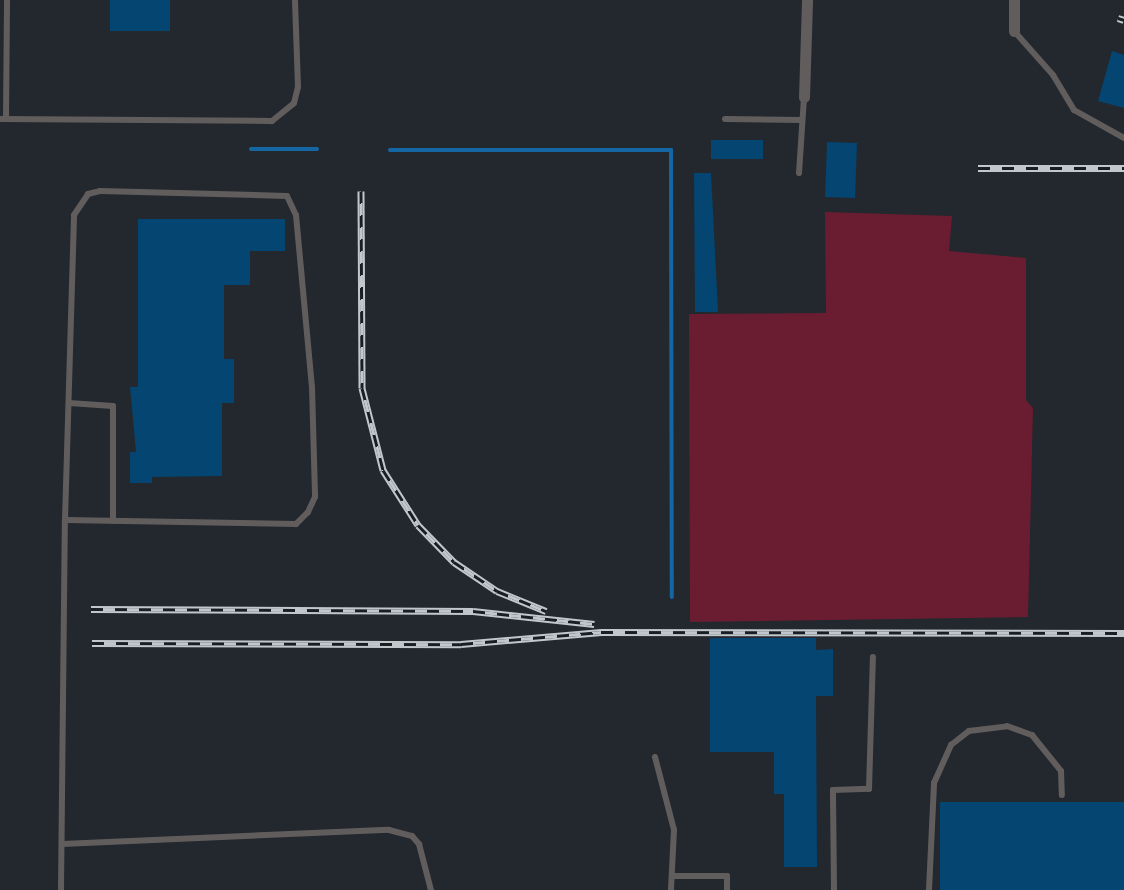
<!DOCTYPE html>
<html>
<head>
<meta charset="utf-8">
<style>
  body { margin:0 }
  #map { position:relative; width:1124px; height:890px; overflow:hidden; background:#22282e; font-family:"Roboto Condensed",sans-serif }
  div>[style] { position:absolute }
  .green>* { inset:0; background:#6a1d31 }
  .stream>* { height:4px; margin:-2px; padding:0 2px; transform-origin:2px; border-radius:2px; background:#1467a2 }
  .building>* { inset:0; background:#044572; transform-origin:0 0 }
  .service>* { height:6px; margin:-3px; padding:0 3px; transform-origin:3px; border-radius:3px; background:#625d5d }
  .minor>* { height:11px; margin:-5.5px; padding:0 5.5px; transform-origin:5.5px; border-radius:5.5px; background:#625d5d }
  .rail>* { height:7px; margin-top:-3.5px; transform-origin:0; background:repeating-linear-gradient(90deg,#181f24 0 12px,#c2c7cc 0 24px); box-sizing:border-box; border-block:2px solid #c2c7cc }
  span { translate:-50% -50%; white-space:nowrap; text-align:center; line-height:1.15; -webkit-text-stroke:7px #181f24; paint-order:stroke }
</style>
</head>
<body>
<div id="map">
  <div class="green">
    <div style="clip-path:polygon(825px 212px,952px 216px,949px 251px,1026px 258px,1026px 400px,1033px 408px,1028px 617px,690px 622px,689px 314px,826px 313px)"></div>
  </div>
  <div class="stream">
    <div style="left:251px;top:149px;width:66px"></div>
    <div style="left:390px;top:150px;width:281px"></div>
    <div style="left:671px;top:150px;width:447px;rotate:89.9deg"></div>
  </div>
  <div class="building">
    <div style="left:110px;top:0;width:60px;height:31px"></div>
    <div style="clip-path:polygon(1112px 51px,1124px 55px,1124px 108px,1098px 101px)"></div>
    <div style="left:763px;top:140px;width:19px;height:52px;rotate:90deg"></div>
    <div style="left:827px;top:142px;width:30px;height:55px;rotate:2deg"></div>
    <div style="clip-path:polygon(694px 173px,711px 173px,718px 312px,695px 312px)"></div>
    <div style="clip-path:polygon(138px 219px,285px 219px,285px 251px,250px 251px,250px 285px,224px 285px,224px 359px,234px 359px,234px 403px,222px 403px,222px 476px,152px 477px,152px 483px,130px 483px,130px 452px,136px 452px,130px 387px,138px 387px)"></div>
    <div style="clip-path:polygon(710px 638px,816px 638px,816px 650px,833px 649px,833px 696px,816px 696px,817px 867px,784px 867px,784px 794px,774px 794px,774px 752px,710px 752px)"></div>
    <div style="left:940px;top:802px;width:184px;height:88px"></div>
  </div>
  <div class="service">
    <div style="left:1014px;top:31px;width:59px;rotate:48.4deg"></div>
    <div style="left:1053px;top:75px;width:41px;rotate:59deg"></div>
    <div style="left:1074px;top:110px;width:57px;rotate:29.2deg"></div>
    <div style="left:0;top:119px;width:272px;rotate:0.4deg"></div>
    <div style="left:272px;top:121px;width:28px;rotate:-39deg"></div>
    <div style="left:294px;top:103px;width:16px;rotate:-76deg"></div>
    <div style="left:298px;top:87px;width:87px;rotate:-92deg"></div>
    <div style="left:6px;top:119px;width:119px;rotate:-89.5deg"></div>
    <div style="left:725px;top:119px;width:77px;rotate:0.7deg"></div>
    <div style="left:799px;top:173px;width:76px;rotate:-86.2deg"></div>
    <div style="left:69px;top:403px;width:44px;rotate:3.9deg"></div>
    <div style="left:113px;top:406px;width:115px;rotate:90deg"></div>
    <div style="left:655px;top:757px;width:75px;rotate:75.4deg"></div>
    <div style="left:674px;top:830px;width:60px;rotate:92.9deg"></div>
    <div style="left:62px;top:844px;width:327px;rotate:-2.5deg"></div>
    <div style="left:389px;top:830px;width:24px;rotate:15deg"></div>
    <div style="left:412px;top:836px;width:11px;rotate:49deg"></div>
    <div style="left:419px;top:844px;width:48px;rotate:75.4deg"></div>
    <div style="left:672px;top:876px;width:55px"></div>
    <div style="left:727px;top:876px;width:14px;rotate:90deg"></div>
    <div style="left:61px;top:890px;width:370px;rotate:-89.4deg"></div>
    <div style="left:65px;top:520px;width:305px;rotate:-88.3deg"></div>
    <div style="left:74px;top:215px;width:25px;rotate:-56deg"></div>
    <div style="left:88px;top:194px;width:12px;rotate:-14deg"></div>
    <div style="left:100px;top:191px;width:187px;rotate:1.5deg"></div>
    <div style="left:287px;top:196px;width:21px;rotate:65deg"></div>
    <div style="left:296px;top:215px;width:173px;rotate:84.7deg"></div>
    <div style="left:312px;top:387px;width:110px;rotate:88.4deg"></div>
    <div style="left:315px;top:497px;width:17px;rotate:115deg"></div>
    <div style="left:308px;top:512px;width:17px;rotate:135deg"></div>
    <div style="left:296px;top:524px;width:231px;rotate:-179deg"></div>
    <div style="left:834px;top:890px;width:100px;rotate:-90.6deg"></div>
    <div style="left:833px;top:790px;width:36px;rotate:-2deg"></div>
    <div style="left:869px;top:789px;width:132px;rotate:-88.3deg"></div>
    <div style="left:929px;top:890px;width:107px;rotate:-87.3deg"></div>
    <div style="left:934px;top:783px;width:42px;rotate:-65.9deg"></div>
    <div style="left:951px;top:745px;width:23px;rotate:-38deg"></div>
    <div style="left:969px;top:731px;width:38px;rotate:-7deg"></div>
    <div style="left:1007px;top:726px;width:27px;rotate:20deg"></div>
    <div style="left:1032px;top:735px;width:46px;rotate:51.1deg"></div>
    <div style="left:1061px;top:771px;width:24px;rotate:88deg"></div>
  </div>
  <div class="minor">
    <div style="left:1014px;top:31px;width:31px;rotate:-90deg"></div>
    <div style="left:804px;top:97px;width:97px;rotate:-88.2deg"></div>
  </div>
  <div class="rail">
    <div style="left:1118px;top:18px;width:6px;rotate:18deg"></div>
    <div style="left:978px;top:168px;width:146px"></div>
    <div style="left:361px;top:191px;width:197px;rotate:89.7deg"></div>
    <div style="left:362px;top:388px;width:85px;rotate:75.6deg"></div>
    <div style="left:383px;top:470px;width:65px;rotate:57.5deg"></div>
    <div style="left:418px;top:525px;width:52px;rotate:45.8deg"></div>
    <div style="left:454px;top:562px;width:52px;rotate:34deg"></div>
    <div style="left:497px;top:591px;width:53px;rotate:22.2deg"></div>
    <div style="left:91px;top:609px;width:382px;rotate:0.3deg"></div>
    <div style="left:473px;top:611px;width:122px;rotate:6.1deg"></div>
    <div style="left:92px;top:643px;width:369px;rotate:0.2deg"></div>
    <div style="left:461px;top:644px;width:141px;rotate:-4.9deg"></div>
    <div style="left:601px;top:632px;width:523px;rotate:0.11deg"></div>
  </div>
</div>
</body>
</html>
